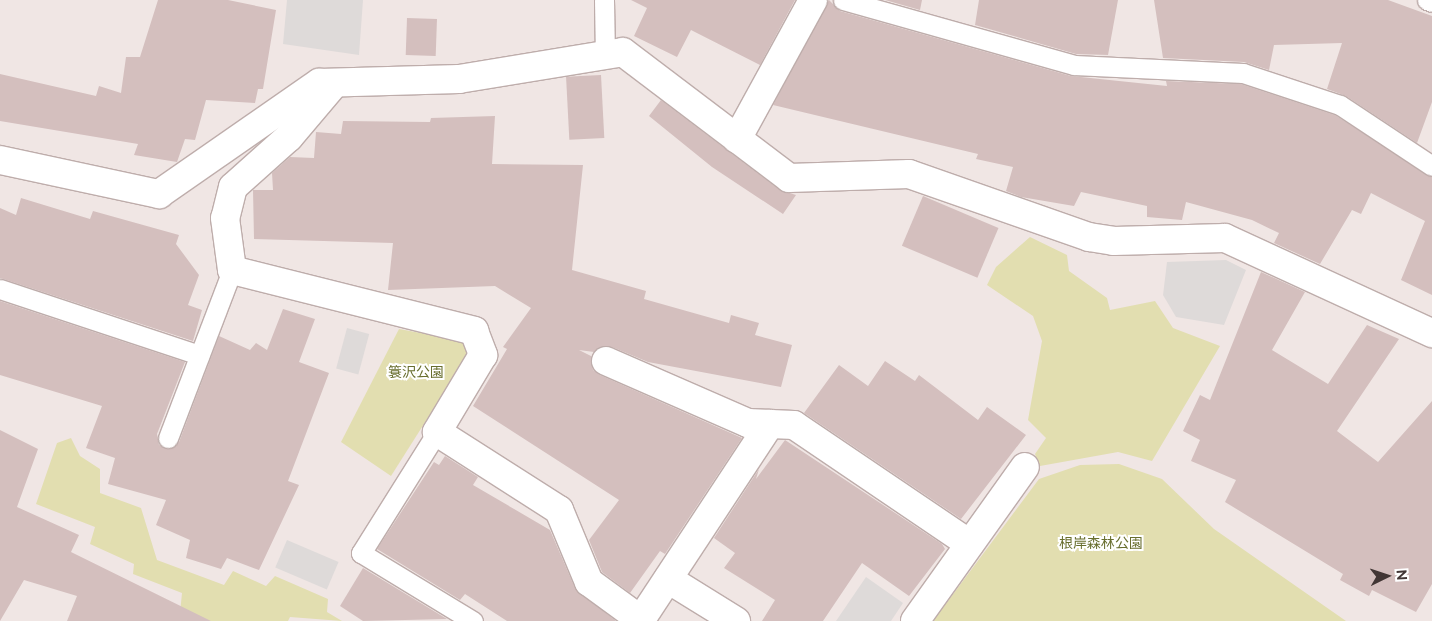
<!DOCTYPE html>
<html>
<head>
<meta charset="utf-8">
<style>
  body { margin:0 }
  #map { position:relative; width:1432px; height:621px; overflow:hidden; background:#f0e6e4; font-family:Raleway,"Noto Sans JP",sans-serif }
  div>[style] { position:absolute }
  .green>* { inset:0; background:#e2deb0 }
  .parking>* { inset:0; background:#dedad9; transform-origin:0 0 }
  .building>* { inset:0; background:#d4bfbe; transform-origin:0 0 }
  .roads { filter:drop-shadow(1px 0 #beadab) drop-shadow(-1px 0 #beadab) drop-shadow(0 1px #beadab) drop-shadow(0 -1px #beadab) }
  .service>* { height:19px; margin:-9.5px; padding:0 9.5px; transform-origin:9.5px; border-radius:9.5px; background:#fff }
  .minor>* { height:28px; margin:-14px; padding:0 14px; transform-origin:14px; border-radius:14px; background:#fff }
  span { translate:-50% -50%; white-space:nowrap; text-align:center; line-height:1.15; -webkit-text-stroke:4px #fff; paint-order:stroke }
  .park-label { font-size:14px; color:#686e2e }
  .north { position:absolute; left:1362px; top:551px; width:50px; height:50px; -webkit-text-stroke:4px #fff; paint-order:stroke; rotate:86deg; font-size:14px; font-weight:700; line-height:20px; text-align:center; color:#423635 }
  .north::after { content:''; display:block; margin:auto; width:18px; height:22px; background:#423635; clip-path:polygon(50% 0,100% 100%,50% 72%,0 100%) }
</style>
</head>
<body>
<div id="map">
  <div class="green">
    <div style="clip-path:polygon(1030px 237px,1067px 255px,1069px 271px,1107px 298px,1110px 310px,1155px 301px,1173px 328px,1220px 346px,1152px 461px,1118px 452px,1040px 466px,1035px 454px,1046px 438px,1028px 420px,1042px 341px,1033px 316px,987px 285px,996px 267px)"></div>
    <div style="clip-path:polygon(399px 329px,464px 341px,467px 356px,391px 476px,341px 442px)"></div>
    <div style="clip-path:polygon(71px 438px,80px 456px,100px 469px,100px 493px,141px 508px,157px 560px,224px 585px,233px 571px,266px 586px,275px 576px,328px 599px,327px 612px,342px 621px,290px 617px,288px 621px,202px 621px,180px 613px,182px 593px,133px 574px,134px 564px,90px 544px,95px 527px,36px 504px,57px 443px)"></div>
    <div style="clip-path:polygon(1119px 464px,1162px 479px,1214px 529px,1346px 621px,933px 621px,1039px 479px,1080px 465px)"></div>
  </div>
  <div class="parking">
    <div style="clip-path:polygon(287px 0,363px 0,359px 55px,283px 44px)"></div>
    <div style="clip-path:polygon(1226px 260px,1246px 270px,1224px 325px,1176px 317px,1163px 295px,1167px 262px)"></div>
    <div style="left:347px;top:328px;width:23px;height:42px;rotate:15deg"></div>
    <div style="left:287px;top:540px;width:56px;height:30px;rotate:23deg"></div>
    <div style="clip-path:polygon(866px 577px,903px 603px,891px 621px,836px 621px)"></div>
  </div>
  <div class="building">
    <div style="clip-path:polygon(158px 0,228px 0,276px 10px,263px 89px,258px 89px,255px 103px,206px 100px,195px 140px,185px 139px,177px 162px,134px 155px,138px 144px,0 121px,0 74px,96px 96px,99px 86px,121px 93px,126px 57px,140px 57px)"></div>
    <div style="clip-path:polygon(631px 0,795px 0,760px 65px,691px 30px,677px 57px,634px 36px,647px 8px)"></div>
    <div style="clip-path:polygon(829px 0,840px 11px,1071px 76px,1167px 86px,1166px 81px,1241px 84px,1335px 115px,1432px 177px,1432px 295px,1401px 280px,1425px 221px,1371px 193px,1361px 214px,1352px 210px,1320px 264px,1274px 243px,1279px 233px,1252px 220px,1186px 202px,1182px 220px,1147px 217px,1147px 206px,1081px 192px,1074px 206px,1021px 197px,1006px 191px,1013px 167px,976px 159px,978px 154px,773px 105px)"></div>
    <div style="clip-path:polygon(885px 0,922px 0,920px 10px)"></div>
    <div style="clip-path:polygon(979px 0,1118px 0,1108px 55px,1076px 54px,975px 25px)"></div>
    <div style="clip-path:polygon(1154px 0,1388px 0,1432px 16px,1432px 102px,1417px 143px,1346px 96px,1327px 89px,1342px 43px,1274px 45px,1269px 70px,1244px 62px,1163px 58px)"></div>
    <div style="left:407px;top:18px;width:30px;height:37px;rotate:2deg"></div>
    <div style="left:601px;top:75px;width:63px;height:35px;rotate:87deg"></div>
    <div style="clip-path:polygon(661px 100px,780px 190px,796px 195px,783px 214px,712px 167px,649px 116px)"></div>
    <div style="clip-path:polygon(495px 116px,492px 164px,583px 165px,572px 270px,646px 291px,644px 299px,729px 323px,731px 315px,759px 323px,755px 335px,792px 345px,781px 387px,648px 362px,612px 347px,594px 352px,579px 350px,591px 356px,593px 370px,600px 375px,742px 438px,665px 554px,660px 551px,630px 593px,602px 572px,589px 540px,619px 500px,473px 406px,507px 349px,503px 347px,531px 308px,495px 286px,388px 290px,393px 243px,254px 239px,253px 190px,273px 190px,272px 173px,290px 157px,314px 158px,316px 132px,341px 134px,343px 121px,430px 122px,431px 118px)"></div>
    <div style="left:923px;top:196px;width:82px;height:54px;rotate:23deg"></div>
    <div style="clip-path:polygon(21px 198px,90px 219px,93px 211px,179px 235px,176px 244px,199px 275px,188px 305px,202px 310px,193px 341px,0 278px,0 208px,16px 215px)"></div>
    <div style="clip-path:polygon(1261px 272px,1305px 292px,1272px 350px,1328px 384px,1367px 325px,1399px 339px,1337px 431px,1378px 462px,1432px 401px,1432px 584px,1416px 612px,1372px 590px,1369px 596px,1340px 580px,1343px 574px,1225px 502px,1236px 480px,1191px 461px,1200px 440px,1183px 431px,1200px 395px,1210px 400px)"></div>
    <div style="clip-path:polygon(0 301px,185px 362px,157px 434px,159px 445px,169px 449px,179px 442px,219px 336px,250px 350px,256px 343px,267px 350px,283px 309px,315px 319px,299px 362px,329px 373px,288px 481px,299px 485px,259px 570px,227px 558px,221px 569px,186px 558px,190px 540px,156px 525px,166px 500px,108px 484px,115px 458px,86px 448px,102px 406px,0 375px)"></div>
    <div style="clip-path:polygon(885px 361px,915px 381px,919px 375px,978px 420px,987px 407px,1026px 435px,961px 519px,804px 413px,839px 365px,868px 386px)"></div>
    <div style="clip-path:polygon(0 430px,38px 449px,17px 507px,79px 535px,71px 552px,211px 621px,67px 621px,77px 596px,24px 580px,0 621px)"></div>
    <div style="clip-path:polygon(785px 440px,942px 544px,945px 549px,909px 596px,862px 563px,823px 621px,762px 621px,775px 600px,724px 568px,735px 553px,714px 538px,759px 469px,756px 479px)"></div>
    <div style="clip-path:polygon(445px 456px,478px 477px,473px 485px,550px 530px,575px 588px,616px 621px,507px 621px,465px 594px,460px 600px,377px 549px,434px 462px,439px 465px)"></div>
    <div style="clip-path:polygon(363px 568px,447px 619px,363px 621px,340px 606px)"></div>
  </div>
  <div class="roads">
    <div class="service">
      <div style="left:604px;top:0;width:55px;rotate:89deg"></div>
      <div style="left:843px;top:0;width:240px;rotate:15.7deg"></div>
      <div style="left:1074px;top:65px;width:169px;rotate:2.7deg"></div>
      <div style="left:1243px;top:73px;width:102px;rotate:18.3deg"></div>
      <div style="left:1340px;top:105px;width:110px;rotate:33.5deg"></div>
      <div style="left:1427px;top:0;width:5px;rotate:22deg"></div>
      <div style="left:0;top:289px;width:210px;rotate:18.3deg"></div>
      <div style="left:437px;top:432px;width:143px;rotate:122.1deg"></div>
      <div style="left:361px;top:553px;width:131px;rotate:31.3deg"></div>
      <div style="left:168px;top:438px;width:180px;rotate:-69.1deg"></div>
    </div>
    <div class="minor">
      <div style="left:334px;top:84px;width:70px;rotate:130.3deg"></div>
      <div style="left:289px;top:137px;width:75px;rotate:138.2deg"></div>
      <div style="left:233px;top:187px;width:32px;rotate:104deg"></div>
      <div style="left:225px;top:218px;width:52px;rotate:82.3deg"></div>
      <div style="left:232px;top:270px;width:250px;rotate:14.1deg"></div>
      <div style="left:474px;top:331px;width:26px;rotate:69deg"></div>
      <div style="left:483px;top:355px;width:90px;rotate:120.9deg"></div>
      <div style="left:437px;top:432px;width:145px;rotate:32.6deg"></div>
      <div style="left:559px;top:510px;width:78px;rotate:67.4deg"></div>
      <div style="left:589px;top:582px;width:64px;rotate:36.2deg"></div>
      <div style="left:737px;top:139px;width:158px;rotate:-61.3deg"></div>
      <div style="left:0;top:160px;width:163px;rotate:12.1deg"></div>
      <div style="left:159px;top:194px;width:195px;rotate:-34.8deg"></div>
      <div style="left:319px;top:83px;width:140px;rotate:-1.6deg"></div>
      <div style="left:459px;top:79px;width:166px;rotate:-9.3deg"></div>
      <div style="left:623px;top:52px;width:208px;rotate:37.2deg"></div>
      <div style="left:789px;top:178px;width:120px;rotate:-1.9deg"></div>
      <div style="left:909px;top:174px;width:191px;rotate:19.3deg"></div>
      <div style="left:1089px;top:237px;width:25px;rotate:9deg"></div>
      <div style="left:1114px;top:241px;width:111px;rotate:-1.5deg"></div>
      <div style="left:1225px;top:238px;width:228px;rotate:24.7deg"></div>
      <div style="left:606px;top:361px;width:155px;rotate:23.6deg"></div>
      <div style="left:748px;top:423px;width:46px;rotate:2.5deg"></div>
      <div style="left:794px;top:425px;width:212px;rotate:34.1deg"></div>
      <div style="left:668px;top:579px;width:80px;rotate:31.7deg"></div>
      <div style="left:640px;top:621px;width:236px;rotate:-56.6deg"></div>
      <div style="left:915px;top:621px;width:189px;rotate:-54.5deg"></div>
    </div>
  </div>
  <div class="park-label">
    <span style="left:416px;top:372px">簑沢公園</span>
    <span style="left:1101px;top:543px">根岸森林公園</span>
  </div>
  <div class="north">N</div>
</div>
</body>
</html>
